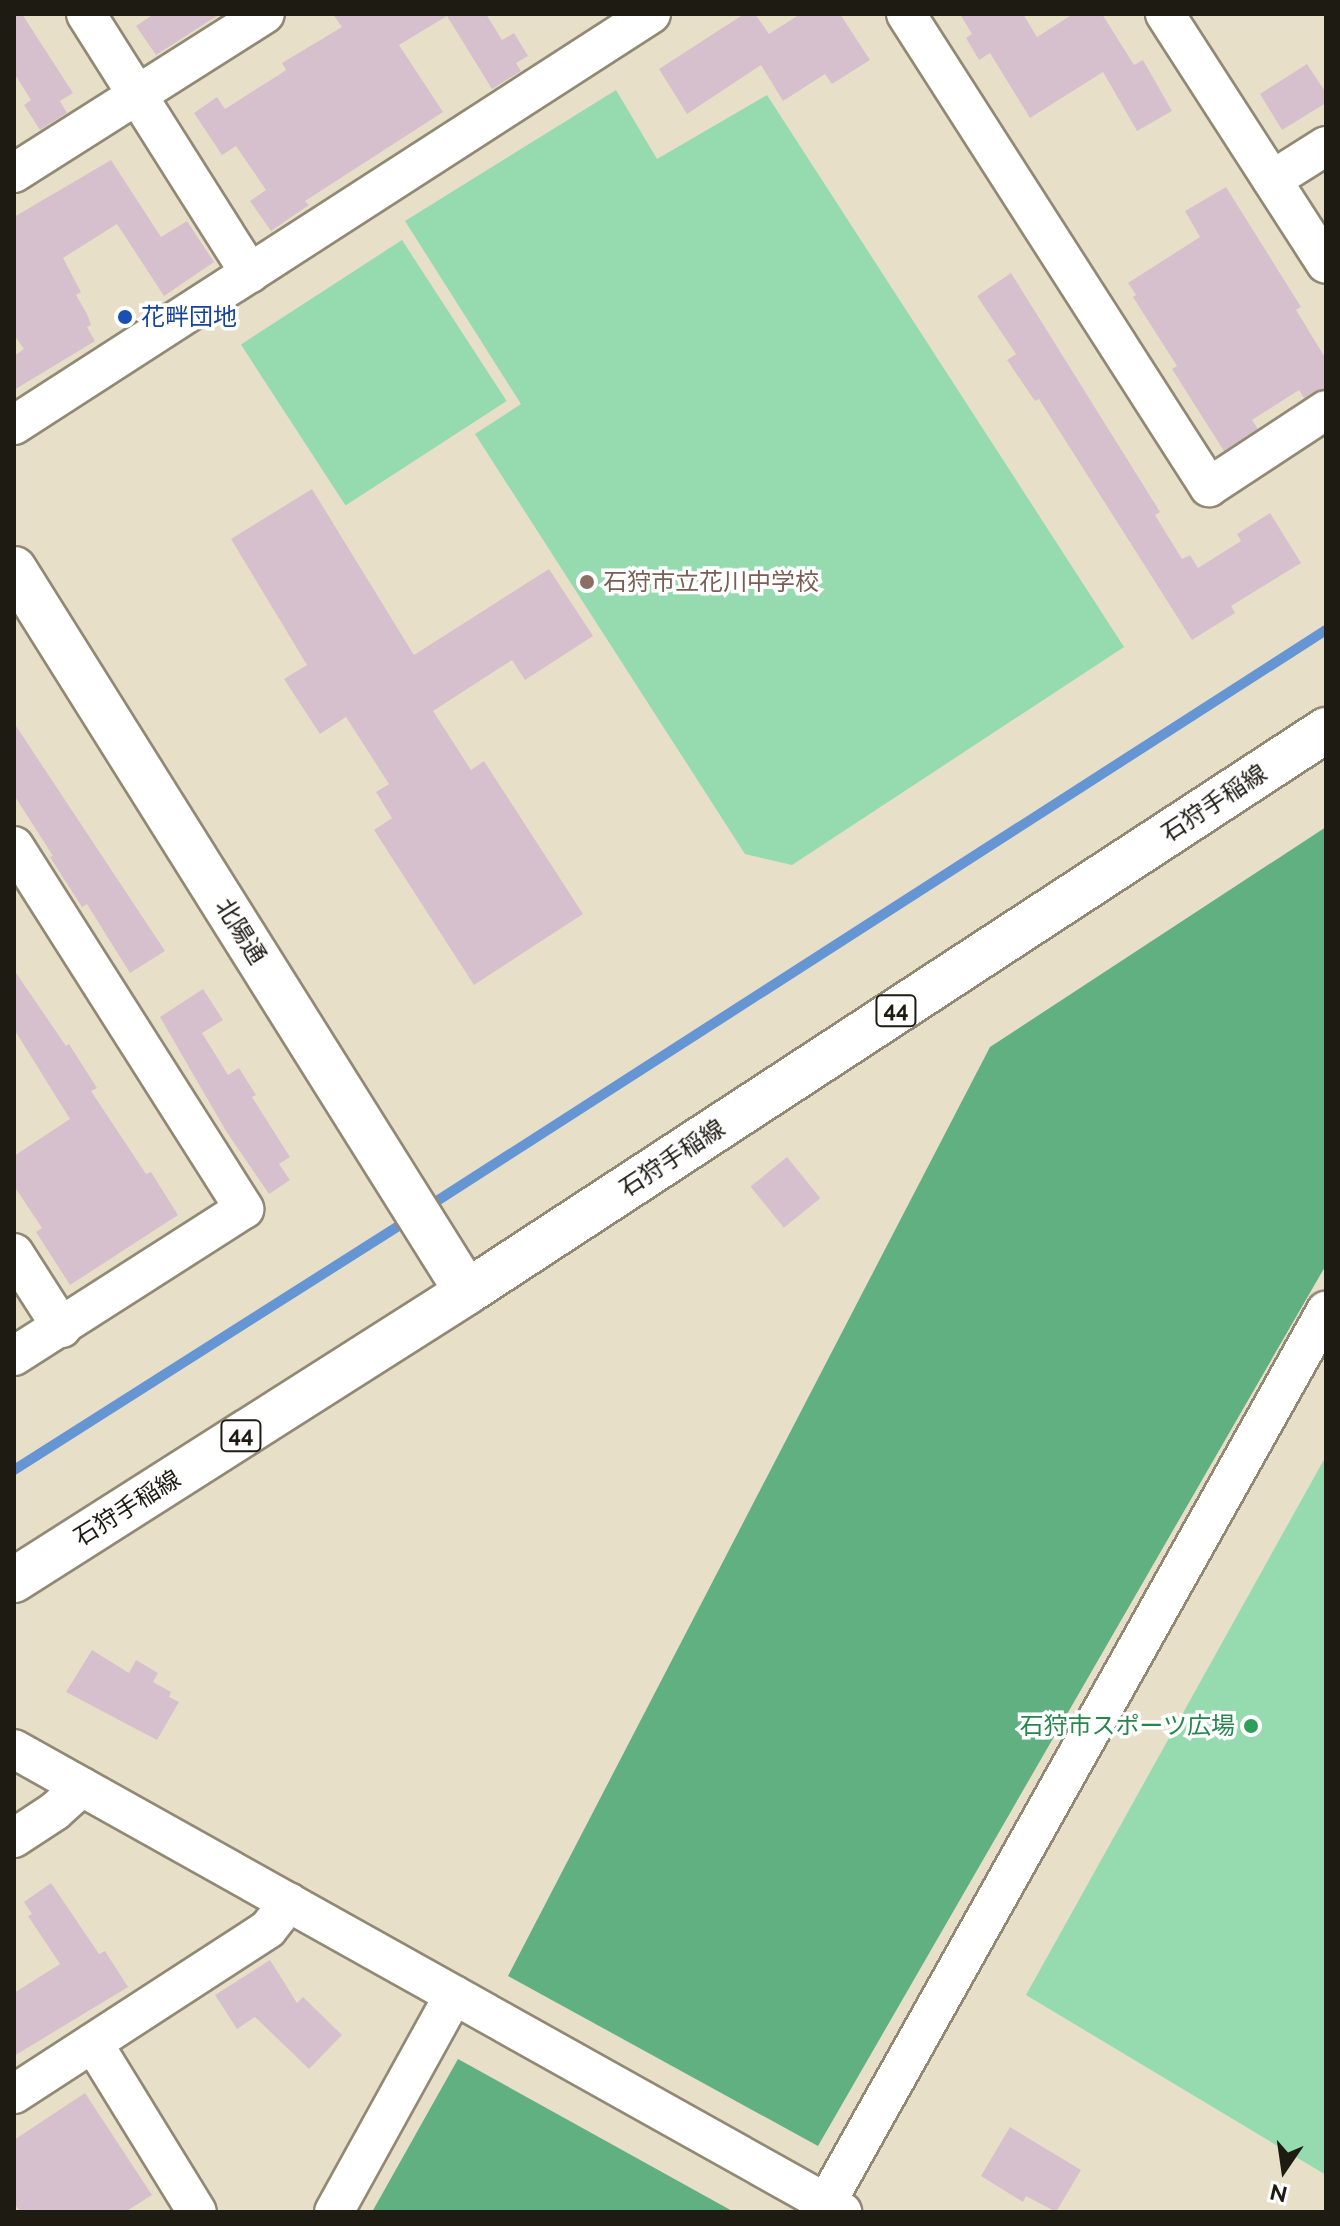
<!DOCTYPE html>
<html>
<head>
<meta charset="utf-8">
<style>
  body { margin:0 }
  #map { position:relative; width:1340px; height:2226px; overflow:hidden; background:#e8dfc9; font-family:Raleway,"Noto Sans JP",sans-serif }
  div>[style] { position:absolute }
  .green>* { inset:0; background:#96daaf; transform-origin:0 0 }
  .forest>* { inset:0; background:#60b081 }
  .stream>* { height:10px; margin:-5px; padding:0 5px; transform-origin:5px; border-radius:5px; background:#6596d3 }
  .building>* { inset:0; background:#d7c0cd; transform-origin:0 0 }
  .roads { filter:drop-shadow(2px 0 #928975) drop-shadow(-2px 0 #928975) drop-shadow(0 2px #928975) drop-shadow(0 -2px #928975) }
  .street>* { height:38px; margin:-19px; padding:0 19px; transform-origin:19px; border-radius:19px; background:#fff }
  .secondary>* { height:44px; margin:-22px; padding:0 22px; transform-origin:22px; border-radius:22px; background:#fff }
  .primary>* { height:44px; margin:-22px; padding:0 22px; transform-origin:22px; border-radius:22px; background:#fff }
  .dots>* { width:22px; height:22px; translate:-50% -50%; box-sizing:border-box; border:4px solid #fff; border-radius:50% }
  span { translate:-50% -50%; white-space:nowrap; text-align:center; line-height:1.15; -webkit-text-stroke:7px #fff; paint-order:stroke }
  .shield-label span { padding:2px 6px; background:#fff; border:2px solid; border-radius:6px; -webkit-text-stroke-width:0 }
  .shield-label { font-size:22px; color:#1e1b13; font-weight:700 }
  .transit-label { font-size:24px; color:#164399 }
  .left { translate:0 -50%; text-align:left }
  .education-label { font-size:24px; color:#785e54 }
  .street-label { font-size:24px; color:#1e1b13 }
  .leisure-label { font-size:24px; color:#27864d }
  .right { translate:-100% -50%; text-align:right }
  .frame { position:absolute; inset:0; border:16px solid #1e1b13; pointer-events:none }
  .north { position:absolute; left:1244px; top:2130px; width:80px; height:80px; -webkit-text-stroke:6px #fff; paint-order:stroke; rotate:193deg; font-size:22px; font-weight:700; line-height:32px; text-align:center; color:#1e1b13 }
  .north::after { content:''; display:block; margin:auto; width:28px; height:36px; background:#1e1b13; clip-path:polygon(50% 0,100% 100%,50% 72%,0 100%) }
</style>
</head>
<body>
<div id="map">
  <div class="green">
    <div style="clip-path:polygon(616px 90px,657px 159px,767px 95px,1124px 647px,792px 865px,745px 854px,475px 434px,521px 404px,405px 221px)"></div>
    <div style="left:402px;top:240px;width:192px;height:192px;rotate:57deg"></div>
    <div style="clip-path:polygon(1326px 1456px,1326px 2175px,1026px 1995px)"></div>
  </div>
  <div class="forest">
    <div style="clip-path:polygon(1326px 827px,1326px 1265px,818px 2146px,508px 1976px,990px 1047px)"></div>
    <div style="clip-path:polygon(458px 2059px,734px 2212px,372px 2212px)"></div>
  </div>
  <div class="stream">
    <div style="left:426px;top:1208px;width:1070px;rotate:-32.71deg"></div>
    <div style="left:14px;top:1470px;width:468px;rotate:-32.4deg"></div>
  </div>
  <div class="building">
    <div style="clip-path:polygon(14px 14px,22px 14px,73px 93px,60px 101px,67px 113px,40px 130px,24px 105px,31px 100px,14px 73px)"></div>
    <div style="clip-path:polygon(154px 14px,220px 14px,156px 55px,136px 26px)"></div>
    <div style="clip-path:polygon(333px 14px,486px 14px,502px 40px,514px 33px,528px 56px,516px 63px,521px 71px,492px 89px,447px 16px,399px 45px,443px 112px,305px 201px,309px 205px,271px 231px,250px 201px,266px 190px,236px 146px,222px 155px,194px 113px,217px 97px,225px 109px,277px 76px,286px 70px,282px 63px,342px 27px)"></div>
    <div style="clip-path:polygon(744px 14px,755px 14px,769px 34px,800px 14px,840px 14px,870px 60px,832px 84px,825px 74px,783px 101px,761px 65px,687px 114px,659px 69px)"></div>
    <div style="clip-path:polygon(960px 14px,1023px 14px,1037px 37px,1073px 14px,1102px 14px,1134px 65px,1143px 60px,1172px 111px,1137px 131px,1103px 72px,1030px 118px,990px 53px,979px 60px,966px 38px,972px 34px)"></div>
    <div style="clip-path:polygon(1307px 64px,1326px 93px,1326px 103px,1282px 130px,1260px 94px)"></div>
    <div style="clip-path:polygon(111px 160px,161px 237px,187px 221px,214px 262px,164px 296px,117px 224px,63px 258px,81px 292px,76px 295px,87px 314px,91px 325px,87px 327px,95px 341px,14px 390px,14px 356px,24px 349px,14px 335px,14px 217px)"></div>
    <div style="clip-path:polygon(1226px 187px,1301px 307px,1296px 310px,1326px 359px,1326px 388px,1304px 398px,1299px 390px,1252px 420px,1258px 429px,1224px 451px,1172px 369px,1177px 366px,1133px 297px,1136px 295px,1128px 283px,1200px 237px,1185px 211px)"></div>
    <div style="clip-path:polygon(1011px 273px,1160px 512px,1155px 515px,1182px 559px,1190px 555px,1198px 568px,1241px 541px,1237px 534px,1270px 513px,1301px 563px,1231px 606px,1235px 613px,1192px 640px,1039px 399px,1035px 401px,1007px 360px,1016px 354px,977px 296px)"></div>
    <div style="clip-path:polygon(312px 489px,414px 655px,549px 569px,593px 636px,525px 680px,512px 660px,433px 711px,471px 770px,484px 761px,583px 914px,474px 985px,374px 830px,392px 818px,376px 792px,389px 784px,346px 717px,320px 734px,284px 679px,307px 665px,231px 539px)"></div>
    <div style="clip-path:polygon(14px 723px,165px 951px,130px 973px,87px 904px,82px 907px,50px 857px,53px 856px,14px 795px)"></div>
    <div style="clip-path:polygon(14px 970px,66px 1046px,69px 1044px,97px 1088px,91px 1091px,146px 1174px,151px 1172px,178px 1215px,70px 1285px,36px 1232px,42px 1228px,14px 1186px,14px 1156px,70px 1119px,14px 1029px)"></div>
    <div style="clip-path:polygon(203px 989px,223px 1020px,202px 1033px,228px 1075px,239px 1068px,256px 1095px,252px 1097px,290px 1157px,279px 1164px,290px 1180px,269px 1194px,226px 1131px,160px 1017px)"></div>
    <div style="left:787px;top:1157px;width:53px;height:47px;rotate:51deg"></div>
    <div style="clip-path:polygon(92px 1650px,129px 1673px,136px 1660px,158px 1673px,153px 1682px,171px 1692px,169px 1697px,179px 1702px,157px 1740px,66px 1692px)"></div>
    <div style="clip-path:polygon(51px 1883px,99px 1954px,105px 1951px,128px 1987px,14px 2056px,14px 1993px,60px 1964px,28px 1916px,32px 1914px,24px 1902px)"></div>
    <div style="clip-path:polygon(270px 1960px,297px 2003px,303px 1997px,342px 2035px,309px 2069px,255px 2017px,237px 2029px,215px 1995px)"></div>
    <div style="clip-path:polygon(85px 2093px,152px 2195px,125px 2212px,20px 2212px,14px 2203px,14px 2140px)"></div>
    <div style="clip-path:polygon(1010px 2127px,1081px 2170px,1056px 2212px,1026px 2196px,1023px 2202px,981px 2176px)"></div>
  </div>
  <div class="roads">
    <div class="street">
      <div style="left:86px;top:14px;width:307px;rotate:57.7deg"></div>
      <div style="left:906px;top:14px;width:562px;rotate:57.36deg"></div>
      <div style="left:1209px;top:487px;width:140px;rotate:-33.3deg"></div>
      <div style="left:1165px;top:14px;width:297px;rotate:57.2deg"></div>
      <div style="left:14px;top:173px;width:297px;rotate:-32.4deg"></div>
      <div style="left:1272px;top:180px;width:64px;rotate:-32.2deg"></div>
      <div style="left:14px;top:425px;width:758px;rotate:-32.83deg"></div>
      <div style="left:14px;top:846px;width:430px;rotate:57.6deg"></div>
      <div style="left:244px;top:1209px;width:273px;rotate:147.4deg"></div>
      <div style="left:14px;top:1253px;width:89px;rotate:57.4deg"></div>
      <div style="left:14px;top:1749px;width:949px;rotate:29.21deg"></div>
      <div style="left:14px;top:1838px;width:49px;rotate:-33.4deg"></div>
      <div style="left:55px;top:1811px;width:36px;rotate:-42deg"></div>
      <div style="left:93px;top:2043px;width:198px;rotate:58.4deg"></div>
      <div style="left:14px;top:2094px;width:303px;rotate:-33deg"></div>
      <div style="left:268px;top:1929px;width:34px;rotate:-52deg"></div>
      <div style="left:826px;top:2203px;width:1023px;rotate:-60.73deg"></div>
      <div style="left:334px;top:2212px;width:248px;rotate:-61.1deg"></div>
    </div>
    <div class="secondary">
      <div style="left:14px;top:569px;width:853px;rotate:57.93deg"></div>
    </div>
    <div class="primary">
      <div style="left:14px;top:1580px;width:537px;rotate:-32.45deg"></div>
      <div style="left:467px;top:1292px;width:1027px;rotate:-33.19deg"></div>
    </div>
  </div>
  <div class="dots">
    <div style="left:125px;top:317px;background:#1a4fb4"></div>
    <div style="left:587px;top:582px;background:#8d6e63"></div>
    <div style="left:1251px;top:1726px;background:#2e9e5b"></div>
  </div>
  <div class="shield-label">
    <span style="left:896px;top:1011px">44</span>
    <span style="left:241px;top:1436px">44</span>
  </div>
  <div class="transit-label">
    <span class="left" style="left:141px;top:317px">花畔団地</span>
  </div>
  <div class="education-label">
    <span class="left" style="left:603px;top:582px">石狩市立花川中学校</span>
  </div>
  <div class="street-label">
    <span style="left:1214px;top:803px;rotate:-33deg">石狩手稲線</span>
    <span style="left:241px;top:931px;rotate:58deg">北陽通</span>
    <span style="left:672px;top:1158px;rotate:-33deg">石狩手稲線</span>
    <span style="left:127px;top:1508px;rotate:-32deg">石狩手稲線</span>
  </div>
  <div class="leisure-label">
    <span class="right" style="left:1235px;top:1726px">石狩市スポーツ広場</span>
  </div>
  <div class="frame"></div>
  <div class="north">N</div>
</div>
</body>
</html>
